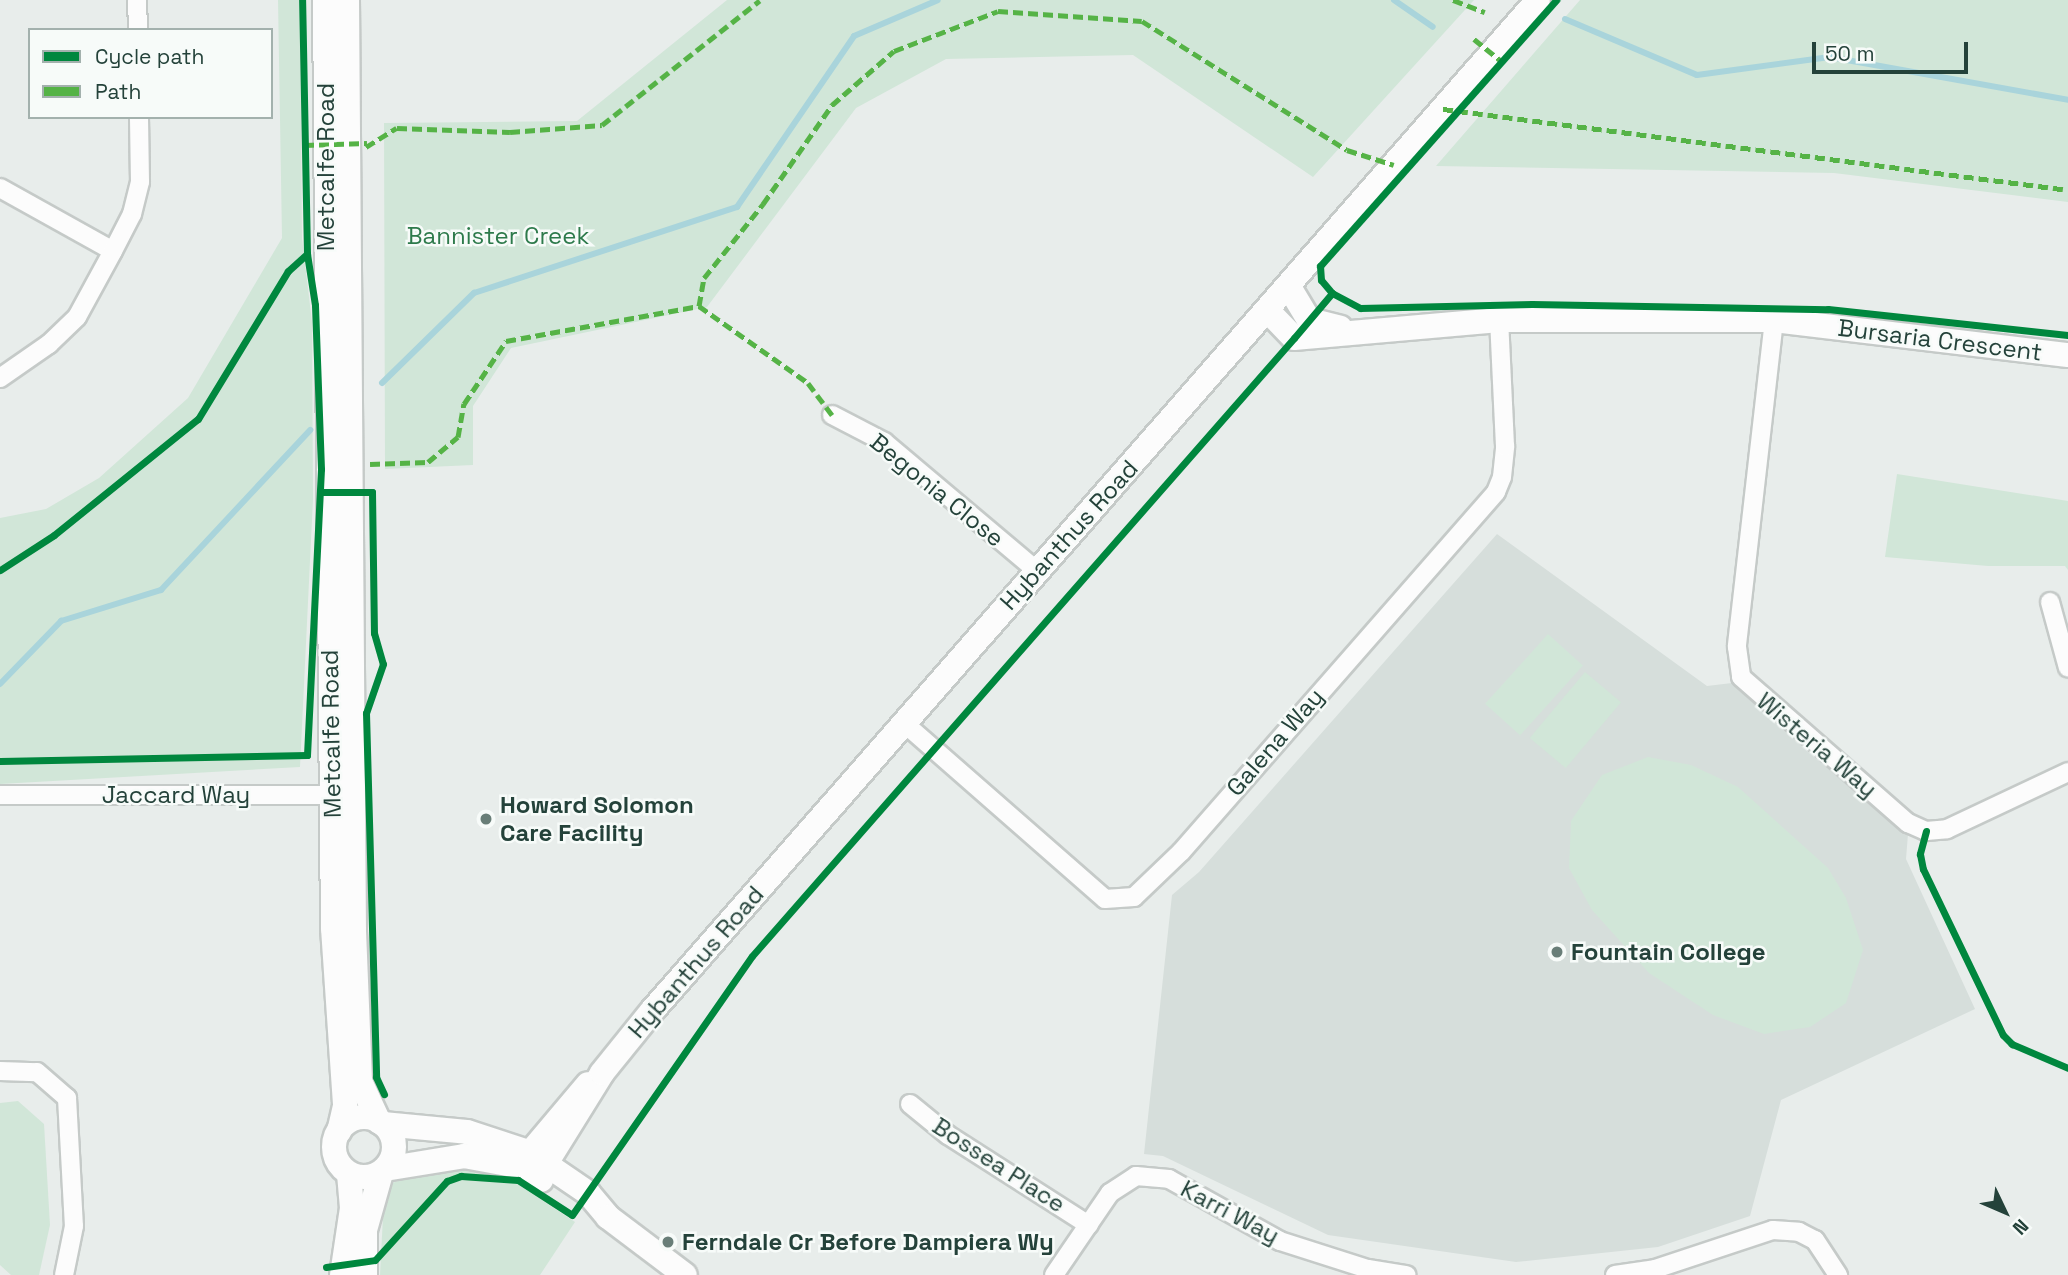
<!DOCTYPE html>
<html>
<head>
<meta charset="utf-8">
<style>
  body { margin:0 }
  #map { position:relative; width:2068px; height:1275px; overflow:hidden; background:#e8edeb; font-family:"Space Grotesk",sans-serif }
  div>[style] { position:absolute }
  .built>* { inset:0; background:#d6dedb }
  .green>* { inset:0; background:#d1e6d8; transform-origin:0 0 }
  .stream>* { height:6px; margin:-3px; padding:0 3px; transform-origin:3px; border-radius:3px; background:#a9d4db }
  .roads { filter:drop-shadow(2px 0 #c5cac8) drop-shadow(-2px 0 #c5cac8) drop-shadow(0 2px #c5cac8) drop-shadow(0 -2px #c5cac8) }
  .street>* { height:18px; margin:-9px; padding:0 9px; transform-origin:9px; border-radius:9px; background:#fcfcfc }
  .secondary>* { height:24px; margin:-12px; padding:0 12px; transform-origin:12px; border-radius:12px; background:#fcfcfc }
  .secondary>.ring { margin:-12px; padding:0; box-sizing:content-box; background:none; border:24px solid #fcfcfc; border-radius:50% }
  .quiet>* { height:5px; margin-top:-2.5px; transform-origin:0; background:repeating-linear-gradient(90deg,#55b346 0 10px,transparent 0 15px) }
  .cycleway>* { height:7px; margin:-3.5px; padding:0 3.5px; transform-origin:3.5px; border-radius:3.5px; background:#00873e }
  .dots>* { width:19px; height:19px; translate:-50% -50%; box-sizing:border-box; border:4px solid #f7fbf9; border-radius:50% }
  span { translate:-50% -50%; white-space:nowrap; text-align:center; line-height:1.15; -webkit-text-stroke:5px #f7fbf9; paint-order:stroke }
  .street-label { font-size:24px; color:#24423a }
  .park-label { font-size:24px; color:#2d7a4b }
  .poi-label { font-size:24px; color:#24423a; font-weight:700 }
  .left { translate:0 -50%; text-align:left }
  .legend { position:absolute; left:28px; top:28px; width:245px; height:91px; box-sizing:border-box; background:#f7fbf9; border:2px solid #a3b1ad; margin:0; padding:9px 12px; list-style:none; font-size:21px; color:#24423a }
  .legend li { display:flex; align-items:center; gap:14px; height:35px }
  .legend b { width:35px; border:2px solid #a3b1ad }
  .north { position:absolute; left:1970px; top:1177px; width:70px; height:70px; -webkit-text-stroke:5px #f7fbf9; paint-order:stroke; rotate:134deg; font-size:19px; font-weight:700; line-height:28px; text-align:center; color:#24423a }
  .north::after { content:''; display:block; margin:auto; width:24px; height:32px; background:#24423a; clip-path:polygon(50% 0,100% 100%,50% 72%,0 100%) }
  .scale { position:absolute; left:1812px; top:42px; width:156px; height:32px; box-sizing:border-box; border:4px solid #24423a; border-top:0; padding-left:9px; font-size:21px; line-height:24px; white-space:nowrap; color:#24423a; -webkit-text-stroke:5px #f7fbf9; paint-order:stroke }
</style>
</head>
<body>
<div id="map">
  <div class="built">
    <div style="clip-path:polygon(1497px 534px,1707px 686px,1732px 683px,1908px 834px,1906px 859px,1975px 1009px,1781px 1100px,1750px 1216px,1658px 1247px,1516px 1262px,1328px 1235px,1163px 1156px,1144px 1154px,1172px 895px,1199px 872px)"></div>
  </div>
  <div class="green">
    <div style="clip-path:polygon(278px 0,300px 0,302px 238px,312px 322px,313px 499px,300px 767px,0 784px,0 518px,46px 509px,99px 478px,188px 398px,282px 238px)"></div>
    <div style="clip-path:polygon(727px 0,1474px 0,1313px 177px,1133px 55px,946px 59px,856px 108px,707px 307px,511px 348px,473px 406px,473px 465px,385px 469px,384px 123px,577px 121px)"></div>
    <div style="clip-path:polygon(1580px 0,2068px 0,2068px 202px,1834px 173px,1436px 166px)"></div>
    <div style="clip-path:polygon(1897px 474px,2068px 501px,2068px 570px,2065px 566px,1988px 566px,1885px 557px)"></div>
    <div style="left:1548px;top:634px;width:47px;height:94px;rotate:42deg"></div>
    <div style="left:1585px;top:672px;width:47px;height:86px;rotate:40deg"></div>
    <div style="clip-path:polygon(1648px 757px,1691px 765px,1738px 787px,1828px 868px,1846px 898px,1863px 950px,1846px 1003px,1810px 1027px,1764px 1034px,1713px 1015px,1649px 973px,1592px 910px,1569px 868px,1571px 821px,1602px 775px)"></div>
    <div style="clip-path:polygon(18px 1101px,44px 1124px,50px 1225px,39px 1275px,11px 1275px,0 1265px,0 1103px)"></div>
    <div style="clip-path:polygon(451px 1164px,519px 1185px,575px 1222px,540px 1275px,380px 1275px,384px 1197px,392px 1183px)"></div>
  </div>
  <div class="stream">
    <div style="left:1394px;top:0;width:47px;rotate:34.7deg"></div>
    <div style="left:1565px;top:19px;width:143px;rotate:23deg"></div>
    <div style="left:1697px;top:75px;width:134px;rotate:-7.7deg"></div>
    <div style="left:1830px;top:57px;width:242px;rotate:10.2deg"></div>
    <div style="left:382px;top:383px;width:129px;rotate:-44.4deg"></div>
    <div style="left:474px;top:293px;width:277px;rotate:-18.1deg"></div>
    <div style="left:737px;top:207px;width:207px;rotate:-55.6deg"></div>
    <div style="left:854px;top:36px;width:91px;rotate:-23.2deg"></div>
    <div style="left:0;top:684px;width:88px;rotate:-45.9deg"></div>
    <div style="left:61px;top:621px;width:105px;rotate:-17.2deg"></div>
    <div style="left:161px;top:590px;width:219px;rotate:-47deg"></div>
  </div>
  <div class="roads">
    <div class="street">
      <div style="left:137px;top:0;width:30px;rotate:88deg"></div>
      <div style="left:0;top:188px;width:129px;rotate:29.1deg"></div>
      <div style="left:1774px;top:320px;width:329px;rotate:96.5deg"></div>
      <div style="left:1737px;top:647px;width:30px;rotate:82deg"></div>
      <div style="left:1741px;top:677px;width:222px;rotate:41.2deg"></div>
      <div style="left:1908px;top:823px;width:20px;rotate:24deg"></div>
      <div style="left:1926px;top:831px;width:21px;rotate:-5deg"></div>
      <div style="left:1947px;top:829px;width:134px;rotate:-25.2deg"></div>
      <div style="left:0;top:378px;width:60px;rotate:-34.8deg"></div>
      <div style="left:49px;top:344px;width:39px;rotate:-44deg"></div>
      <div style="left:77px;top:317px;width:75px;rotate:-61.4deg"></div>
      <div style="left:113px;top:251px;width:42px;rotate:-62.8deg"></div>
      <div style="left:132px;top:214px;width:33px;rotate:-76deg"></div>
      <div style="left:140px;top:182px;width:65px;rotate:-90.9deg"></div>
      <div style="left:832px;top:415px;width:59px;rotate:27.4deg"></div>
      <div style="left:884px;top:442px;width:200px;rotate:40.1deg"></div>
      <div style="left:2050px;top:602px;width:68px;rotate:74.7deg"></div>
      <div style="left:904px;top:723px;width:267px;rotate:41.2deg"></div>
      <div style="left:1105px;top:899px;width:29px;rotate:-4deg"></div>
      <div style="left:1134px;top:897px;width:65px;rotate:-43.8deg"></div>
      <div style="left:1181px;top:852px;width:478px;rotate:-48.8deg"></div>
      <div style="left:1496px;top:492px;width:16px;rotate:-68deg"></div>
      <div style="left:1502px;top:477px;width:31px;rotate:-84deg"></div>
      <div style="left:1505px;top:446px;width:126px;rotate:-92.7deg"></div>
      <div style="left:0;top:795px;width:343px"></div>
      <div style="left:0;top:1071px;width:37px;rotate:2deg"></div>
      <div style="left:37px;top:1072px;width:40px;rotate:41deg"></div>
      <div style="left:67px;top:1098px;width:128px;rotate:86.9deg"></div>
      <div style="left:74px;top:1226px;width:50px;rotate:101.5deg"></div>
      <div style="left:910px;top:1104px;width:49px;rotate:39.2deg"></div>
      <div style="left:948px;top:1135px;width:167px;rotate:32.6deg"></div>
      <div style="left:1054px;top:1275px;width:99px;rotate:-55.7deg"></div>
      <div style="left:1110px;top:1193px;width:31px;rotate:-33deg"></div>
      <div style="left:1136px;top:1176px;width:33px;rotate:5deg"></div>
      <div style="left:1169px;top:1179px;width:127px;rotate:29.2deg"></div>
      <div style="left:1280px;top:1241px;width:92px;rotate:17.7deg"></div>
      <div style="left:1368px;top:1269px;width:39px;rotate:9deg"></div>
      <div style="left:1615px;top:1275px;width:40px;rotate:-8.5deg"></div>
      <div style="left:1655px;top:1269px;width:124px;rotate:-18.3deg"></div>
      <div style="left:1773px;top:1230px;width:26px;rotate:4deg"></div>
      <div style="left:1799px;top:1232px;width:18px;rotate:27deg"></div>
      <div style="left:1815px;top:1240px;width:42px;rotate:56.7deg"></div>
    </div>
    <div class="secondary">
      <div style="left:325px;top:0;width:928px;rotate:89.51deg"></div>
      <div style="left:333px;top:928px;width:178px;rotate:86.1deg"></div>
      <div style="left:345px;top:1106px;width:26px;rotate:103deg"></div>
      <div style="left:347px;top:0;width:931px;rotate:89.57deg"></div>
      <div style="left:354px;top:931px;width:150px;rotate:87.7deg"></div>
      <div style="left:360px;top:1081px;width:45px;rotate:65.1deg"></div>
      <div style="left:1289px;top:287px;width:39px;rotate:59deg"></div>
      <div style="left:1309px;top:320px;width:32px;rotate:14deg"></div>
      <div style="left:1268px;top:311px;width:37px;rotate:46deg"></div>
      <div style="left:1294px;top:338px;width:206px;rotate:-5deg"></div>
      <div style="left:1499px;top:320px;width:275px"></div>
      <div style="left:1774px;top:320px;width:296px;rotate:6.8deg"></div>
      <div class="ring" style="left:334px;top:1117px;width:36px;height:36px"></div>
      <div style="left:383px;top:1124px;width:84px;rotate:5.4deg"></div>
      <div style="left:467px;top:1132px;width:64px;rotate:18.2deg"></div>
      <div style="left:528px;top:1152px;width:73px;rotate:34.3deg"></div>
      <div style="left:588px;top:1193px;width:31px;rotate:50deg"></div>
      <div style="left:608px;top:1217px;width:96px;rotate:37deg"></div>
      <div style="left:519px;top:1166px;width:107px;rotate:-49.9deg"></div>
      <div style="left:385px;top:1169px;width:80px;rotate:-9.3deg"></div>
      <div style="left:464px;top:1156px;width:55px;rotate:10.5deg"></div>
      <div style="left:518px;top:1166px;width:27px;rotate:31deg"></div>
      <div style="left:537px;top:1178px;width:123px;rotate:-58.2deg"></div>
      <div style="left:602px;top:1073px;width:80px;rotate:-51.1deg"></div>
      <div style="left:652px;top:1011px;width:1344px;rotate:-48.77deg"></div>
      <div style="left:342px;top:1275px;width:68px;rotate:-81.5deg"></div>
      <div style="left:352px;top:1208px;width:34px;rotate:-95deg"></div>
      <div style="left:365px;top:1275px;width:45px;rotate:-90deg"></div>
      <div style="left:365px;top:1230px;width:59px;rotate:-74.3deg"></div>
    </div>
  </div>
  <div class="quiet">
    <div style="left:1453px;top:0;width:34px;rotate:21deg"></div>
    <div style="left:1474px;top:39px;width:35px;rotate:39deg"></div>
    <div style="left:1443px;top:109px;width:630px;rotate:7.38deg"></div>
    <div style="left:304px;top:145px;width:63px;rotate:-1.8deg"></div>
    <div style="left:366px;top:147px;width:36px;rotate:-32deg"></div>
    <div style="left:397px;top:128px;width:113px;rotate:2deg"></div>
    <div style="left:510px;top:132px;width:92px;rotate:-4.4deg"></div>
    <div style="left:602px;top:125px;width:201px;rotate:-38.3deg"></div>
    <div style="left:699px;top:306px;width:28px;rotate:-80deg"></div>
    <div style="left:704px;top:278px;width:95px;rotate:-51.4deg"></div>
    <div style="left:763px;top:204px;width:121px;rotate:-55.1deg"></div>
    <div style="left:832px;top:105px;width:82px;rotate:-41.1deg"></div>
    <div style="left:894px;top:51px;width:111px;rotate:-21deg"></div>
    <div style="left:998px;top:11px;width:144px;rotate:4deg"></div>
    <div style="left:1142px;top:21px;width:242px;rotate:32.2deg"></div>
    <div style="left:1347px;top:150px;width:49px;rotate:17.7deg"></div>
    <div style="left:370px;top:464px;width:58px;rotate:-2deg"></div>
    <div style="left:428px;top:462px;width:39px;rotate:-40deg"></div>
    <div style="left:458px;top:437px;width:34px;rotate:-80deg"></div>
    <div style="left:464px;top:404px;width:76px;rotate:-56.3deg"></div>
    <div style="left:506px;top:341px;width:196px;rotate:-10.3deg"></div>
    <div style="left:699px;top:306px;width:133px;rotate:35.2deg"></div>
    <div style="left:808px;top:383px;width:40px;rotate:53deg"></div>
  </div>
  <div class="cycleway">
    <div style="left:1332px;top:293px;width:32px;rotate:28deg"></div>
    <div style="left:1360px;top:308px;width:172px;rotate:-1.3deg"></div>
    <div style="left:1532px;top:304px;width:296px;rotate:1deg"></div>
    <div style="left:1828px;top:309px;width:241px;rotate:6.2deg"></div>
    <div style="left:321px;top:492px;width:51px"></div>
    <div style="left:372px;top:492px;width:141px;rotate:89.2deg"></div>
    <div style="left:374px;top:633px;width:32px;rotate:74deg"></div>
    <div style="left:383px;top:664px;width:52px;rotate:109.1deg"></div>
    <div style="left:366px;top:713px;width:364px;rotate:88.4deg"></div>
    <div style="left:376px;top:1077px;width:19px;rotate:65deg"></div>
    <div style="left:0;top:570px;width:64px;rotate:-32.9deg"></div>
    <div style="left:54px;top:535px;width:185px;rotate:-38.9deg"></div>
    <div style="left:198px;top:419px;width:173px;rotate:-58.7deg"></div>
    <div style="left:288px;top:271px;width:25px;rotate:-42deg"></div>
    <div style="left:0;top:761px;width:307px;rotate:-1.1deg"></div>
    <div style="left:307px;top:755px;width:286px;rotate:-87.2deg"></div>
    <div style="left:321px;top:469px;width:164px;rotate:-92.1deg"></div>
    <div style="left:315px;top:305px;width:52px;rotate:-98.9deg"></div>
    <div style="left:307px;top:254px;width:254px;rotate:-91.1deg"></div>
    <div style="left:1926px;top:831px;width:24px;rotate:105deg"></div>
    <div style="left:1920px;top:854px;width:15px;rotate:79deg"></div>
    <div style="left:1923px;top:869px;width:184px;rotate:64.3deg"></div>
    <div style="left:2003px;top:1035px;width:13px;rotate:45deg"></div>
    <div style="left:2012px;top:1044px;width:61px;rotate:23.2deg"></div>
    <div style="left:326px;top:1267px;width:49px;rotate:-8.1deg"></div>
    <div style="left:375px;top:1260px;width:107px;rotate:-47.7deg"></div>
    <div style="left:447px;top:1181px;width:15px;rotate:-20deg"></div>
    <div style="left:461px;top:1176px;width:57px;rotate:4deg"></div>
    <div style="left:518px;top:1180px;width:64px;rotate:32.9deg"></div>
    <div style="left:572px;top:1215px;width:315px;rotate:-55.2deg"></div>
    <div style="left:752px;top:956px;width:822px;rotate:-48.75deg"></div>
    <div style="left:1294px;top:338px;width:59px;rotate:-49.8deg"></div>
    <div style="left:1332px;top:293px;width:17px;rotate:-130deg"></div>
    <div style="left:1321px;top:280px;width:14px;rotate:-94deg"></div>
    <div style="left:1320px;top:266px;width:356px;rotate:-48.4deg"></div>
  </div>
  <div class="dots">
    <div style="left:486px;top:819px;background:#697e78"></div>
    <div style="left:1557px;top:952px;background:#697e78"></div>
    <div style="left:668px;top:1242px;background:#697e78"></div>
  </div>
  <div class="street-label">
    <span style="left:326px;top:167px;rotate:-90deg">Metcalfe Road</span>
    <span style="left:1940px;top:340px;rotate:7deg">Bursaria Crescent</span>
    <span style="left:937px;top:490px;rotate:39deg">Begonia Close</span>
    <span style="left:1069px;top:535px;rotate:-48deg">Hybanthus Road</span>
    <span style="left:331px;top:734px;rotate:-91deg">Metcalfe Road</span>
    <span style="left:1275px;top:742px;rotate:-49deg">Galena Way</span>
    <span style="left:1817px;top:745px;rotate:40deg">Wisteria Way</span>
    <span style="left:176px;top:795px">Jaccard Way</span>
    <span style="left:696px;top:962px;rotate:-49deg">Hybanthus Road</span>
    <span style="left:999px;top:1165px;rotate:33deg">Bossea Place</span>
    <span style="left:1230px;top:1212px;rotate:28deg">Karri Way</span>
  </div>
  <div class="park-label">
    <span style="left:498px;top:236px">Bannister Creek</span>
  </div>
  <div class="poi-label">
    <span class="left" style="left:500px;top:819px">Howard Solomon<br>Care Facility</span>
    <span class="left" style="left:1571px;top:952px">Fountain College</span>
    <span class="left" style="left:682px;top:1242px">Ferndale Cr Before Dampiera Wy</span>
  </div>
  <ul class="legend">
  <li><b style="height:9px;background:#00873e"></b>Cycle path</li>
  <li><b style="height:9px;background:#55b346"></b>Path</li>
  </ul>
  <div class="north">N</div>
  <div class="scale">50 m</div>
</div>
</body>
</html>
